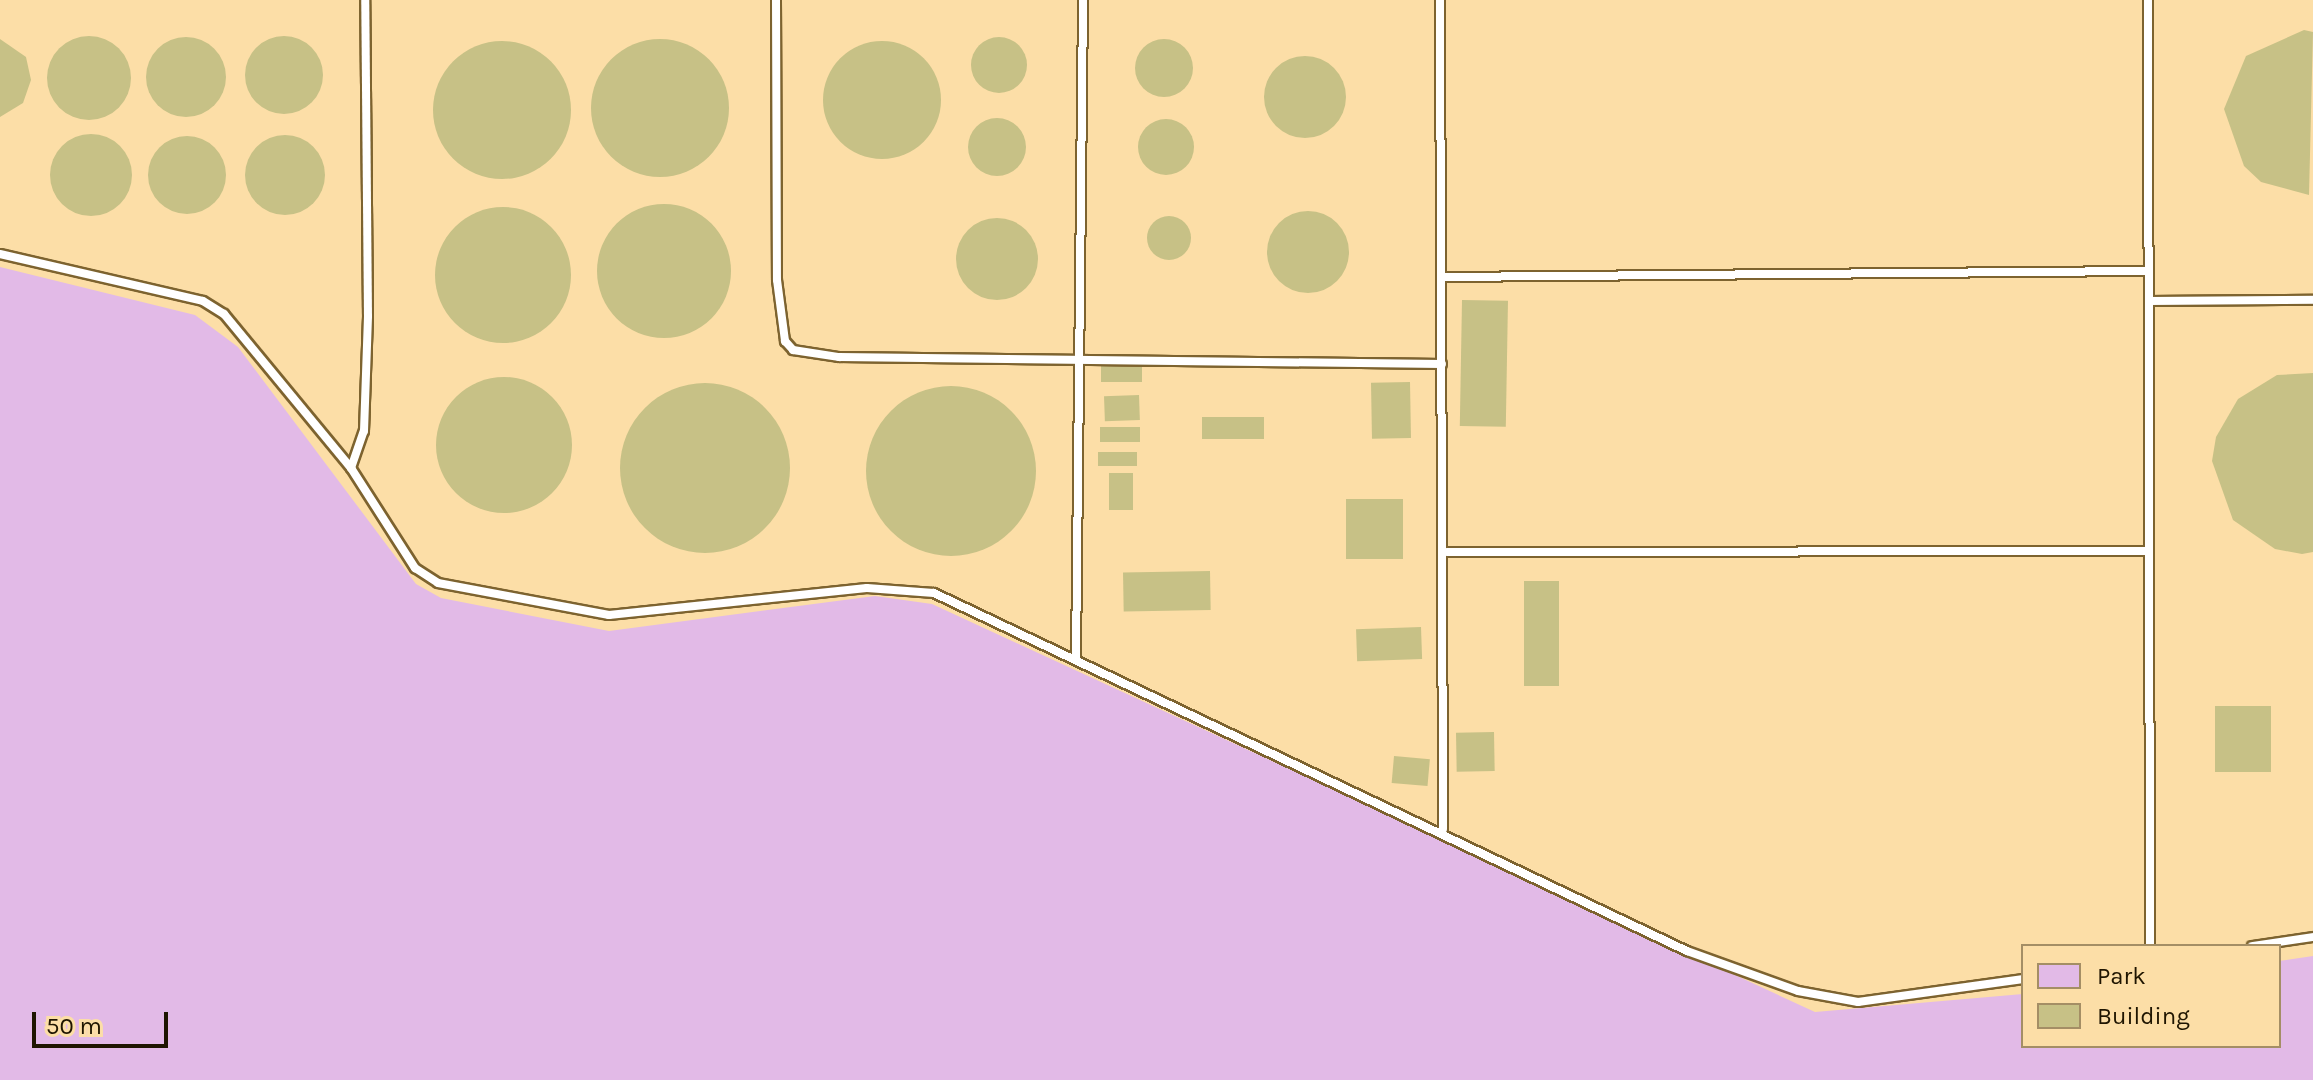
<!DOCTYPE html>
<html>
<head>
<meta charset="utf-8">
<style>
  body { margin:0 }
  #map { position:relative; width:2313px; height:1080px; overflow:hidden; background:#fcdea7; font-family:Karla,sans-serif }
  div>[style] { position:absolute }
  .green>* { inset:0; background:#e2bae7 }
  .building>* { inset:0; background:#c7c186; transform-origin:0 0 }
  .round { border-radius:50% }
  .roads { filter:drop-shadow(2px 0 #7d632f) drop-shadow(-2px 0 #7d632f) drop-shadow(0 2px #7d632f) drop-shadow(0 -2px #7d632f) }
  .service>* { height:8px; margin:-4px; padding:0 4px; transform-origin:4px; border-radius:4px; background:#fff }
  span { translate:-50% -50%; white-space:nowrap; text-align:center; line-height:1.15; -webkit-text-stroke:6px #fcdea7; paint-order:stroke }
  .legend { position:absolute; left:2021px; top:944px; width:260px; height:104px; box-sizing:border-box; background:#fcdea7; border:2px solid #a48e65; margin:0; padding:10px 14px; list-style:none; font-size:24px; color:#1f1501 }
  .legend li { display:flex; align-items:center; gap:16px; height:40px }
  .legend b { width:40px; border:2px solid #a48e65 }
  .scale { position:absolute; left:32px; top:1012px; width:136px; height:36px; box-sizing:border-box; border:4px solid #1f1501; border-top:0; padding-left:10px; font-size:24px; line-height:28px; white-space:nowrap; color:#1f1501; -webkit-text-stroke:6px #fcdea7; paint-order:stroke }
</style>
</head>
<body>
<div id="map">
  <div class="green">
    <div style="clip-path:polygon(0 267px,195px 315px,238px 347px,416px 584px,441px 598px,609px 631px,875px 596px,932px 604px,1815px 1012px,2023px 994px,2023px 1046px,2279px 1046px,2279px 961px,2313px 956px,2313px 1080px,0 1080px)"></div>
  </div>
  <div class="building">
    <div style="clip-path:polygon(2304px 30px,2313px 32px,2309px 195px,2261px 182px,2244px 166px,2224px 109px,2246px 56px)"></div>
    <div class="round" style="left:245px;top:36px;width:78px;height:78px"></div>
    <div class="round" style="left:47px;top:36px;width:84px;height:84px"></div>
    <div class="round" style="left:146px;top:37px;width:80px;height:80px"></div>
    <div class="round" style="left:971px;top:37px;width:56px;height:56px"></div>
    <div class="round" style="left:591px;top:39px;width:138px;height:138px"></div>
    <div style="clip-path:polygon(0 39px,26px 57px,31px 80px,23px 103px,0 117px)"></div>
    <div class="round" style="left:1135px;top:39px;width:58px;height:58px"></div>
    <div class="round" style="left:823px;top:41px;width:118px;height:118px"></div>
    <div class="round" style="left:433px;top:41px;width:138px;height:138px"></div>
    <div class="round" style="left:1264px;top:56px;width:82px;height:82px"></div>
    <div class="round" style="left:968px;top:118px;width:58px;height:58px"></div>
    <div class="round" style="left:1138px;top:119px;width:56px;height:56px"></div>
    <div class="round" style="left:50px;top:134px;width:82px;height:82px"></div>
    <div class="round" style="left:245px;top:135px;width:80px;height:80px"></div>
    <div class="round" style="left:148px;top:136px;width:78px;height:78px"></div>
    <div class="round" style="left:597px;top:204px;width:134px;height:134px"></div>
    <div class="round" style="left:435px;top:207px;width:136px;height:136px"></div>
    <div class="round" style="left:1267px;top:211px;width:82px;height:82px"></div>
    <div class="round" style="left:1147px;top:216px;width:44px;height:44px"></div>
    <div class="round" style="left:956px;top:218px;width:82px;height:82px"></div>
    <div style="left:1462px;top:300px;width:46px;height:126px;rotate:1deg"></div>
    <div style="left:1142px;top:365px;width:17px;height:41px;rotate:90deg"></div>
    <div style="clip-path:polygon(2313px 373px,2313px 552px,2302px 554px,2275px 549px,2233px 520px,2212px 461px,2216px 437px,2238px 399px,2277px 375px)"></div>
    <div class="round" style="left:436px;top:377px;width:136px;height:136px"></div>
    <div style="left:1410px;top:382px;width:56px;height:39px;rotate:89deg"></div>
    <div class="round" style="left:620px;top:383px;width:170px;height:170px"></div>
    <div class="round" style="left:866px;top:386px;width:170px;height:170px"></div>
    <div style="left:1139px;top:395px;width:25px;height:35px;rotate:88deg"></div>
    <div style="left:1264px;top:417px;width:22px;height:62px;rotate:90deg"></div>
    <div style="left:1100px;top:427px;width:40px;height:15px"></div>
    <div style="left:1137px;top:452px;width:14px;height:39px;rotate:90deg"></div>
    <div style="left:1109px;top:473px;width:24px;height:37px"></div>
    <div style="left:1403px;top:499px;width:60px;height:57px;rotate:90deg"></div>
    <div style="left:1210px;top:571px;width:39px;height:87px;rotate:89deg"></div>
    <div style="left:1524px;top:581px;width:35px;height:105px"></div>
    <div style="left:1421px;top:627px;width:32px;height:65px;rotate:88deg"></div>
    <div style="left:2215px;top:706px;width:56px;height:66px"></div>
    <div style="left:1494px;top:732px;width:39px;height:38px;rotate:89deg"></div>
    <div style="left:1394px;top:756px;width:36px;height:27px;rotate:5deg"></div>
  </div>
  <div class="roads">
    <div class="service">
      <div style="left:776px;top:0;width:280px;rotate:89.8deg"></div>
      <div style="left:777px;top:280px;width:62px;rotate:82.5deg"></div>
      <div style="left:785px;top:341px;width:12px;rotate:48deg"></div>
      <div style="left:793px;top:350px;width:47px;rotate:8.7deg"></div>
      <div style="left:839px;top:357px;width:603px;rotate:0.67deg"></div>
      <div style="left:1440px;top:0;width:829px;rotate:89.79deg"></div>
      <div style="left:2148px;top:0;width:946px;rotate:89.88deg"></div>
      <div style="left:0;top:254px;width:208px;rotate:13deg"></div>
      <div style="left:203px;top:301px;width:25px;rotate:32deg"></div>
      <div style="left:224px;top:314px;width:200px;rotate:50.5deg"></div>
      <div style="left:351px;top:468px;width:119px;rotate:57.4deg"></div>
      <div style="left:415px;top:568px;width:27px;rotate:33deg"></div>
      <div style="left:438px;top:583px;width:174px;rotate:10.6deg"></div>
      <div style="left:609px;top:615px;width:259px;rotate:-6deg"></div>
      <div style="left:867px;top:588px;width:67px;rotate:4.3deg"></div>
      <div style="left:934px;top:593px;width:834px;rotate:25.43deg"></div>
      <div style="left:1687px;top:951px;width:118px;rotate:19.8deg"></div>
      <div style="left:1798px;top:991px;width:61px;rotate:10.4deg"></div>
      <div style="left:1858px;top:1002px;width:167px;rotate:-7.9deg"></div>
      <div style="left:1443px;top:277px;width:706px;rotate:-0.49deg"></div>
      <div style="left:2153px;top:301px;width:160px;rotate:-0.4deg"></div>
      <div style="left:351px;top:468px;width:39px;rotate:-71deg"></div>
      <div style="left:364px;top:431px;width:115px;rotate:-88deg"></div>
      <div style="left:368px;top:316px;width:316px;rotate:-90.5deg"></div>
      <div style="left:1447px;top:552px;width:702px;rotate:-0.08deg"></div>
      <div style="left:1076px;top:659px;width:659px;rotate:-89.39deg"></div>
      <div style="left:2252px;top:946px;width:62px;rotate:-8.4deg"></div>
    </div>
  </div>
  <ul class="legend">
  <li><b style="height:22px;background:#e2bae7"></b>Park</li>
  <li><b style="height:22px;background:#c7c186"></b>Building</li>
  </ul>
  <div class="scale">50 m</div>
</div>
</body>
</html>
